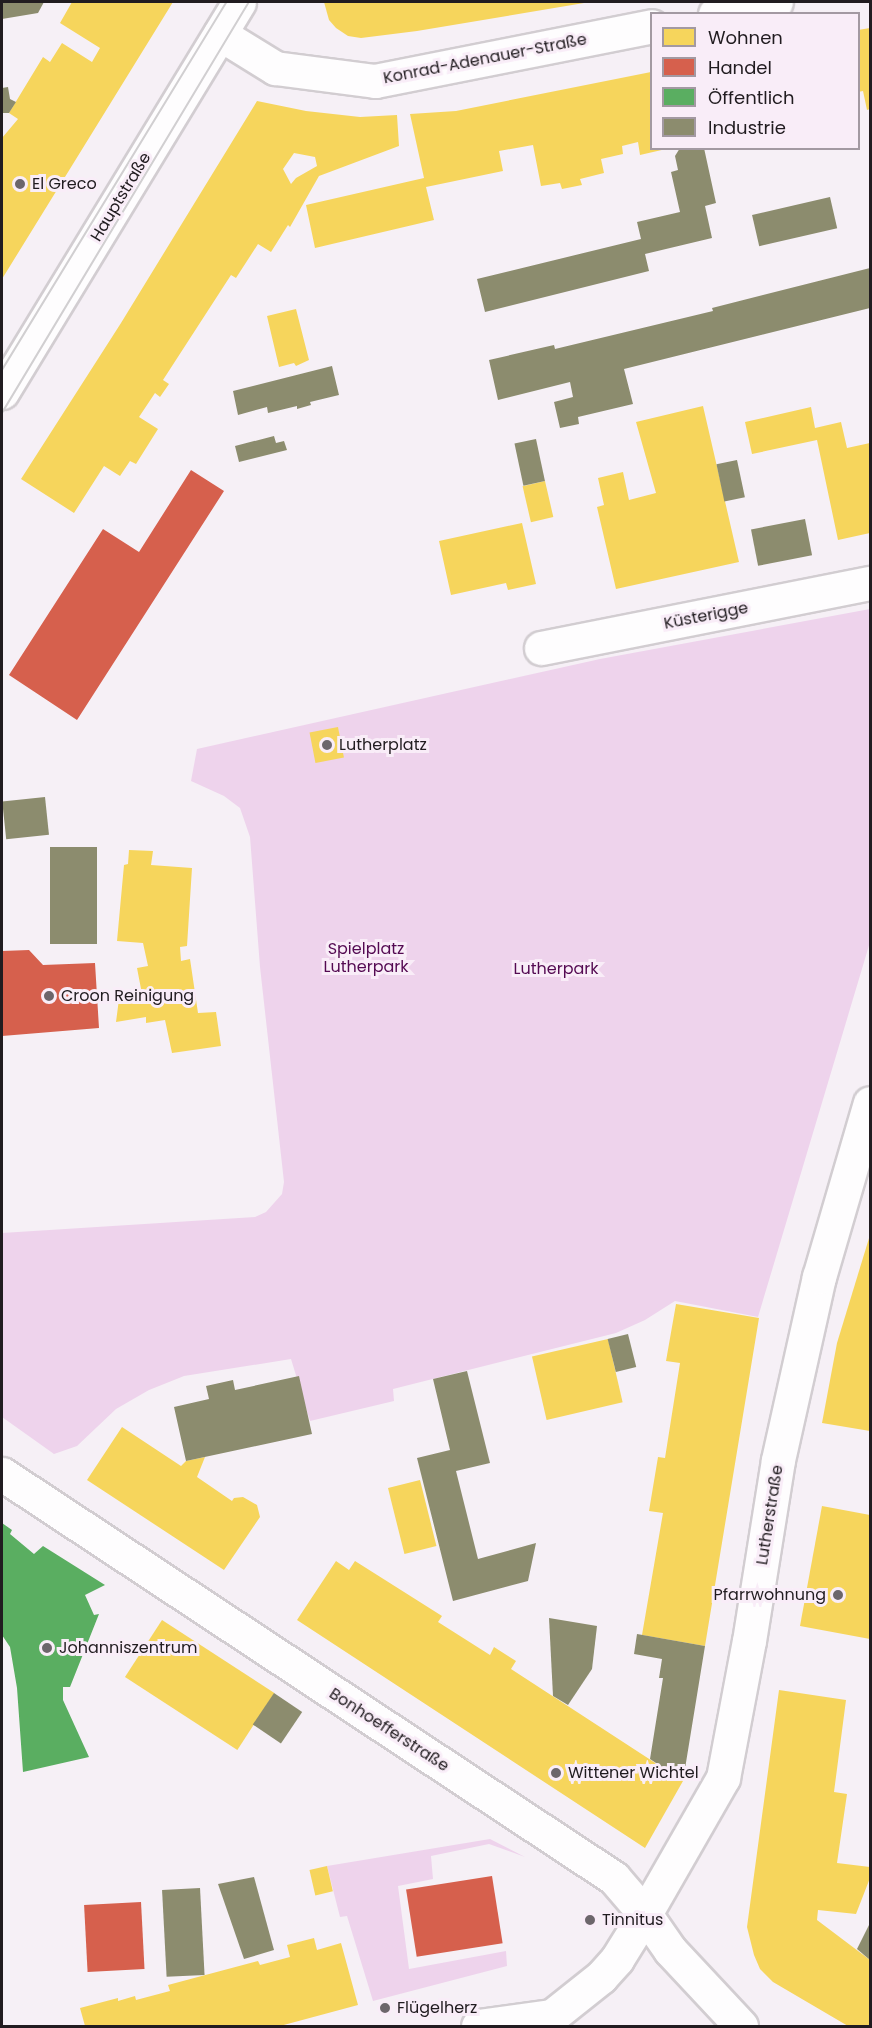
<!DOCTYPE html>
<html>
<head>
<meta charset="utf-8">
<style>
  body { margin:0 }
  #map { position:relative; width:872px; height:2028px; overflow:hidden; background:#f6f0f6; font-family:Poppins,sans-serif }
  div>[style] { position:absolute }
  .green>* { inset:0; background:#eed3ec }
  .homes>* { inset:0; background:#f6d55c; transform-origin:0 0 }
  .shops>* { inset:0; background:#d6604d; transform-origin:0 0 }
  .public>* { inset:0; background:#5aae61 }
  .industry>* { inset:0; background:#8c8c6e; transform-origin:0 0 }
  .roads { filter:drop-shadow(2px 0 #d2cdd1) drop-shadow(-2px 0 #d2cdd1) drop-shadow(0 2px #d2cdd1) drop-shadow(0 -2px #d2cdd1) }
  .street>* { height:33px; margin:-16.5px; padding:0 16.5px; transform-origin:16.5px; border-radius:16.5px; background:#fefdfe }
  .secondary>* { height:33px; margin:-16.5px; padding:0 16.5px; transform-origin:16.5px; border-radius:16.5px; background:#fefdfe }
  .tram>* { height:1.5px; margin:-0.75px; padding:0 0.75px; transform-origin:0.75px; border-radius:0.75px; background:#d1cfd1 }
  .dots>* { width:16px; height:16px; translate:-50% -50%; box-sizing:border-box; border:3px solid #f9edf8; border-radius:50% }
  span { translate:-50% -50%; white-space:nowrap; text-align:center; line-height:1.15; -webkit-text-stroke:6px #f9edf8; paint-order:stroke }
  .street-label { font-size:16px; color:#211c20 }
  .poi-label { font-size:16px; color:#211c20 }
  .left { translate:0 -50%; text-align:left }
  .right { translate:-100% -50%; text-align:right }
  .park-label { font-size:16px; color:#540a52 }
  .frame { position:absolute; inset:0; border:3px solid #211c20; pointer-events:none }
  .legend { position:absolute; left:650px; top:12px; width:210px; height:138px; box-sizing:border-box; background:#f9edf8; border:2px solid #a399a2; margin:0; padding:8px 10px; list-style:none; font-size:18px; color:#211c20 }
  .legend li { display:flex; align-items:center; gap:12px; height:30px }
  .legend b { width:30px; border:2px solid #a399a2 }
</style>
</head>
<body>
<div id="map">
  <div class="green">
    <div style="clip-path:polygon(870px 609px,870px 942px,758px 1317px,675px 1301px,645px 1320px,616px 1333px,393px 1389px,394px 1401px,310px 1421px,291px 1359px,184px 1376px,149px 1390px,116px 1409px,77px 1446px,54px 1454px,2px 1417px,2px 1233px,255px 1217px,266px 1212px,282px 1194px,284px 1182px,260px 967px,250px 837px,240px 808px,224px 796px,191px 781px,197px 749px,600px 659px)"></div>
    <div style="clip-path:polygon(490px 1839px,525px 1857px,489px 1844px,431px 1856px,433px 1879px,398px 1886px,409px 1969px,506px 1951px,507px 1966px,373px 2001px,347px 1916px,340px 1917px,327px 1866px)"></div>
  </div>
  <div class="homes">
    <div style="clip-path:polygon(72px 2px,173px 2px,2px 279px,2px 138px,18px 119px,9px 113px,43px 57px,50px 62px,62px 43px,92px 62px,100px 48px,60px 23px)"></div>
    <div style="clip-path:polygon(324px 2px,583px 2px,584px 3px,417px 31px,361px 38px,348px 36px,336px 28px,329px 20px)"></div>
    <div style="clip-path:polygon(870px 28px,870px 109px,867px 110px,863px 91px,858px 92px,858px 30px)"></div>
    <div style="clip-path:polygon(651px 72px,651px 148px,666px 149px,640px 155px,638px 142px,622px 146px,623px 154px,601px 159px,604px 173px,580px 179px,582px 185px,562px 189px,560px 183px,541px 186px,533px 145px,499px 151px,503px 171px,426px 187px,434px 220px,315px 248px,306px 205px,424px 178px,410px 114px,456px 111px)"></div>
    <div style="clip-path:polygon(evenodd,257px 101px,306px 111px,360px 117px,397px 115px,399px 146px,319px 176px,290px 227px,288px 225px,271px 252px,258px 244px,236px 278px,231px 275px,163px 380px,169px 384px,160px 397px,155px 393px,139px 417px,158px 429px,136px 464px,130px 461px,120px 476px,104px 466px,74px 513px,21px 479px,121px 323px,257px 101px,294px 153px,315px 157px,317px 166px,296px 178px,291px 184px,283px 169px,294px 153px)"></div>
    <div style="clip-path:polygon(296px 309px,309px 360px,296px 366px,294px 363px,279px 367px,267px 316px)"></div>
    <div style="clip-path:polygon(703px 406px,739px 562px,616px 589px,597px 507px,604px 505px,598px 478px,623px 472px,629px 500px,656px 493px,636px 422px)"></div>
    <div style="clip-path:polygon(811px 407px,815px 428px,841px 422px,847px 448px,870px 443px,870px 533px,838px 540px,817px 440px,752px 454px,745px 422px)"></div>
    <div style="left:545px;top:481px;width:37px;height:23px;rotate:77deg"></div>
    <div style="clip-path:polygon(522px 523px,536px 584px,508px 590px,506px 583px,451px 595px,439px 541px)"></div>
    <div style="left:338px;top:727px;width:31px;height:29px;rotate:79deg"></div>
    <div style="clip-path:polygon(129px 850px,153px 851px,151px 865px,192px 868px,187px 946px,180px 947px,181px 961px,190px 959px,198px 1013px,216px 1012px,221px 1046px,172px 1053px,165px 1020px,146px 1023px,146px 1017px,116px 1022px,119px 999px,142px 994px,137px 968px,148px 966px,143px 943px,117px 941px,124px 865px,128px 864px)"></div>
    <div style="clip-path:polygon(870px 1235px,870px 1431px,822px 1423px,837px 1343px)"></div>
    <div style="clip-path:polygon(676px 1304px,759px 1318px,705px 1646px,642px 1635px,663px 1513px,649px 1511px,658px 1457px,665px 1458px,680px 1363px,666px 1361px)"></div>
    <div style="left:608px;top:1339px;width:65px;height:78px;rotate:77deg"></div>
    <div style="clip-path:polygon(122px 1427px,181px 1466px,186px 1461px,205px 1457px,197px 1477px,232px 1501px,234px 1498px,243px 1497px,257px 1505px,260px 1517px,224px 1570px,87px 1480px)"></div>
    <div style="left:420px;top:1480px;width:68px;height:33px;rotate:76deg"></div>
    <div style="clip-path:polygon(822px 1506px,870px 1515px,870px 1639px,800px 1626px)"></div>
    <div style="clip-path:polygon(336px 1561px,349px 1570px,355px 1561px,442px 1616px,438px 1622px,490px 1655px,494px 1647px,516px 1661px,511px 1669px,683px 1781px,645px 1848px,297px 1620px)"></div>
    <div style="left:162px;top:1620px;width:134px;height:68px;rotate:33deg"></div>
    <div style="clip-path:polygon(779px 1690px,846px 1700px,834px 1792px,847px 1794px,837px 1863px,870px 1867px,870px 1878px,856px 1914px,818px 1910px,817px 1920px,870px 1960px,870px 2026px,848px 2026px,773px 1982px,760px 1969px,754px 1955px,747px 1927px)"></div>
    <div style="left:327px;top:1866px;width:26px;height:18px;rotate:77deg"></div>
    <div style="clip-path:polygon(314px 1938px,317px 1950px,341px 1943px,358px 2005px,280px 2026px,85px 2026px,80px 2008px,118px 1998px,118px 2001px,135px 1996px,136px 2000px,170px 1991px,168px 1985px,258px 1961px,260px 1965px,290px 1957px,287px 1945px)"></div>
  </div>
  <div class="shops">
    <div style="clip-path:polygon(191px 470px,224px 491px,77px 720px,9px 675px,103px 529px,139px 552px)"></div>
    <div style="clip-path:polygon(29px 950px,43px 965px,95px 963px,99px 1028px,2px 1036px,2px 951px)"></div>
    <div style="left:492px;top:1876px;width:68px;height:87px;rotate:81deg"></div>
    <div style="left:141px;top:1902px;width:67px;height:57px;rotate:87deg"></div>
  </div>
  <div class="public">
    <div style="clip-path:polygon(2px 1523px,12px 1530px,10px 1534px,34px 1554px,43px 1546px,105px 1585px,85px 1595px,94px 1615px,99px 1614px,70px 1687px,63px 1687px,63px 1700px,89px 1757px,23px 1772px,17px 1688px,10px 1647px,2px 1635px)"></div>
  </div>
  <div class="industry">
    <div style="clip-path:polygon(2px 2px,44px 2px,38px 13px,2px 19px)"></div>
    <div style="clip-path:polygon(8px 87px,10px 99px,16px 102px,9px 113px,2px 113px,2px 88px)"></div>
    <div style="clip-path:polygon(680px 148px,704px 148px,716px 203px,705px 206px,712px 238px,645px 254px,649px 271px,485px 312px,477px 279px,641px 239px,637px 222px,680px 212px,671px 172px,678px 170px,675px 156px)"></div>
    <div style="left:830px;top:197px;width:32px;height:80px;rotate:77deg"></div>
    <div style="clip-path:polygon(870px 268px,870px 308px,624px 369px,633px 404px,578px 417px,579px 424px,560px 428px,554px 402px,573px 397px,570px 382px,498px 400px,489px 360px,554px 345px,555px 349px,713px 311px,712px 308px)"></div>
    <div style="clip-path:polygon(332px 366px,339px 395px,310px 402px,311px 405px,297px 409px,297px 406px,268px 413px,267px 407px,238px 415px,233px 391px)"></div>
    <div style="clip-path:polygon(274px 436px,276px 443px,284px 441px,287px 450px,239px 462px,235px 446px)"></div>
    <div style="left:536px;top:439px;width:43px;height:22px;rotate:78deg"></div>
    <div style="left:737px;top:460px;width:38px;height:21px;rotate:78deg"></div>
    <div style="left:805px;top:519px;width:37px;height:55px;rotate:79deg"></div>
    <div style="left:45px;top:797px;width:38px;height:43px;rotate:84deg"></div>
    <div style="left:50px;top:847px;width:47px;height:97px"></div>
    <div style="left:628px;top:1334px;width:34px;height:21px;rotate:76deg"></div>
    <div style="clip-path:polygon(467px 1371px,490px 1463px,456px 1471px,478px 1559px,536px 1543px,528px 1581px,453px 1601px,417px 1458px,450px 1450px,433px 1379px)"></div>
    <div style="clip-path:polygon(299px 1376px,312px 1434px,186px 1461px,174px 1407px,209px 1399px,206px 1386px,233px 1380px,235px 1390px)"></div>
    <div style="clip-path:polygon(549px 1618px,597px 1626px,592px 1669px,568px 1705px,553px 1696px)"></div>
    <div style="clip-path:polygon(637px 1634px,705px 1646px,683px 1781px,650px 1759px,663px 1678px,659px 1678px,662px 1659px,634px 1654px)"></div>
    <div style="left:274px;top:1693px;width:34px;height:38px;rotate:34deg"></div>
    <div style="clip-path:polygon(254px 1877px,274px 1950px,244px 1959px,218px 1884px)"></div>
    <div style="left:200px;top:1888px;width:87px;height:38px;rotate:87deg"></div>
    <div style="clip-path:polygon(870px 1923px,870px 1960px,857px 1949px)"></div>
  </div>
  <div class="roads">
    <div class="street">
      <div style="left:715px;top:14px;width:62px;rotate:-11.1deg"></div>
      <div style="left:220px;top:34px;width:65px;rotate:31.7deg"></div>
      <div style="left:275px;top:68px;width:101px;rotate:7.4deg"></div>
      <div style="left:375px;top:81px;width:282px;rotate:-11.2deg"></div>
      <div style="left:541px;top:648px;width:335px;rotate:-11.2deg"></div>
      <div style="left:2px;top:1474px;width:733px;rotate:33.43deg"></div>
      <div style="left:614px;top:1878px;width:48px;rotate:49.3deg"></div>
      <div style="left:645px;top:1914px;width:44px;rotate:55.2deg"></div>
      <div style="left:670px;top:1950px;width:104px;rotate:46.9deg"></div>
      <div style="left:478px;top:2026px;width:75px;rotate:-7.7deg"></div>
      <div style="left:552px;top:2016px;width:63px;rotate:-38.5deg"></div>
      <div style="left:601px;top:1977px;width:24px;rotate:-48deg"></div>
      <div style="left:617px;top:1959px;width:53px;rotate:-58.1deg"></div>
      <div style="left:645px;top:1914px;width:157px;rotate:-60.2deg"></div>
      <div style="left:723px;top:1778px;width:139px;rotate:-79.3deg"></div>
      <div style="left:749px;top:1641px;width:183px;rotate:-80.9deg"></div>
      <div style="left:778px;top:1460px;width:188px;rotate:-77.4deg"></div>
      <div style="left:819px;top:1277px;width:181px;rotate:-73.7deg"></div>
    </div>
    <div class="secondary">
      <div style="left:2px;top:392px;width:456px;rotate:-58.7deg"></div>
    </div>
  </div>
  <div class="tram">
    <div style="left:2px;top:370px;width:431px;rotate:-58.6deg"></div>
    <div style="left:2px;top:413px;width:480px;rotate:-59deg"></div>
  </div>
  <div class="dots">
    <div style="left:20px;top:184px;background:#6c666b"></div>
    <div style="left:327px;top:745px;background:#6c666b"></div>
    <div style="left:49px;top:996px;background:#6c666b"></div>
    <div style="left:838px;top:1595px;background:#6c666b"></div>
    <div style="left:47px;top:1648px;background:#6c666b"></div>
    <div style="left:556px;top:1773px;background:#6c666b"></div>
    <div style="left:590px;top:1920px;background:#6c666b"></div>
    <div style="left:385px;top:2008px;background:#6c666b"></div>
  </div>
  <div class="street-label">
    <span style="left:485px;top:59px;rotate:-11deg">Konrad-Adenauer-Straße</span>
    <span style="left:121px;top:197px;rotate:-59deg">Hauptstraße</span>
    <span style="left:706px;top:616px;rotate:-11deg">Küsterigge</span>
    <span style="left:770px;top:1515px;rotate:-81deg">Lutherstraße</span>
    <span style="left:389px;top:1730px;rotate:33deg">Bonhoefferstraße</span>
  </div>
  <div class="poi-label">
    <span class="left" style="left:32px;top:184px">El Greco</span>
    <span class="left" style="left:339px;top:745px">Lutherplatz</span>
    <span class="left" style="left:61px;top:996px">Croon Reinigung</span>
    <span class="right" style="left:826px;top:1595px">Pfarrwohnung</span>
    <span class="left" style="left:59px;top:1648px">Johanniszentrum</span>
    <span class="left" style="left:568px;top:1773px">Wittener Wichtel</span>
    <span class="left" style="left:602px;top:1920px">Tinnitus</span>
    <span class="left" style="left:397px;top:2008px">Flügelherz</span>
  </div>
  <div class="park-label">
    <span style="left:366px;top:958px">Spielplatz<br>Lutherpark</span>
    <span style="left:556px;top:969px">Lutherpark</span>
  </div>
  <div class="frame"></div>
  <ul class="legend">
  <li><b style="height:16px;background:#f6d55c"></b>Wohnen</li>
  <li><b style="height:16px;background:#d6604d"></b>Handel</li>
  <li><b style="height:16px;background:#5aae61"></b>Öffentlich</li>
  <li><b style="height:16px;background:#8c8c6e"></b>Industrie</li>
  </ul>
</div>
</body>
</html>
